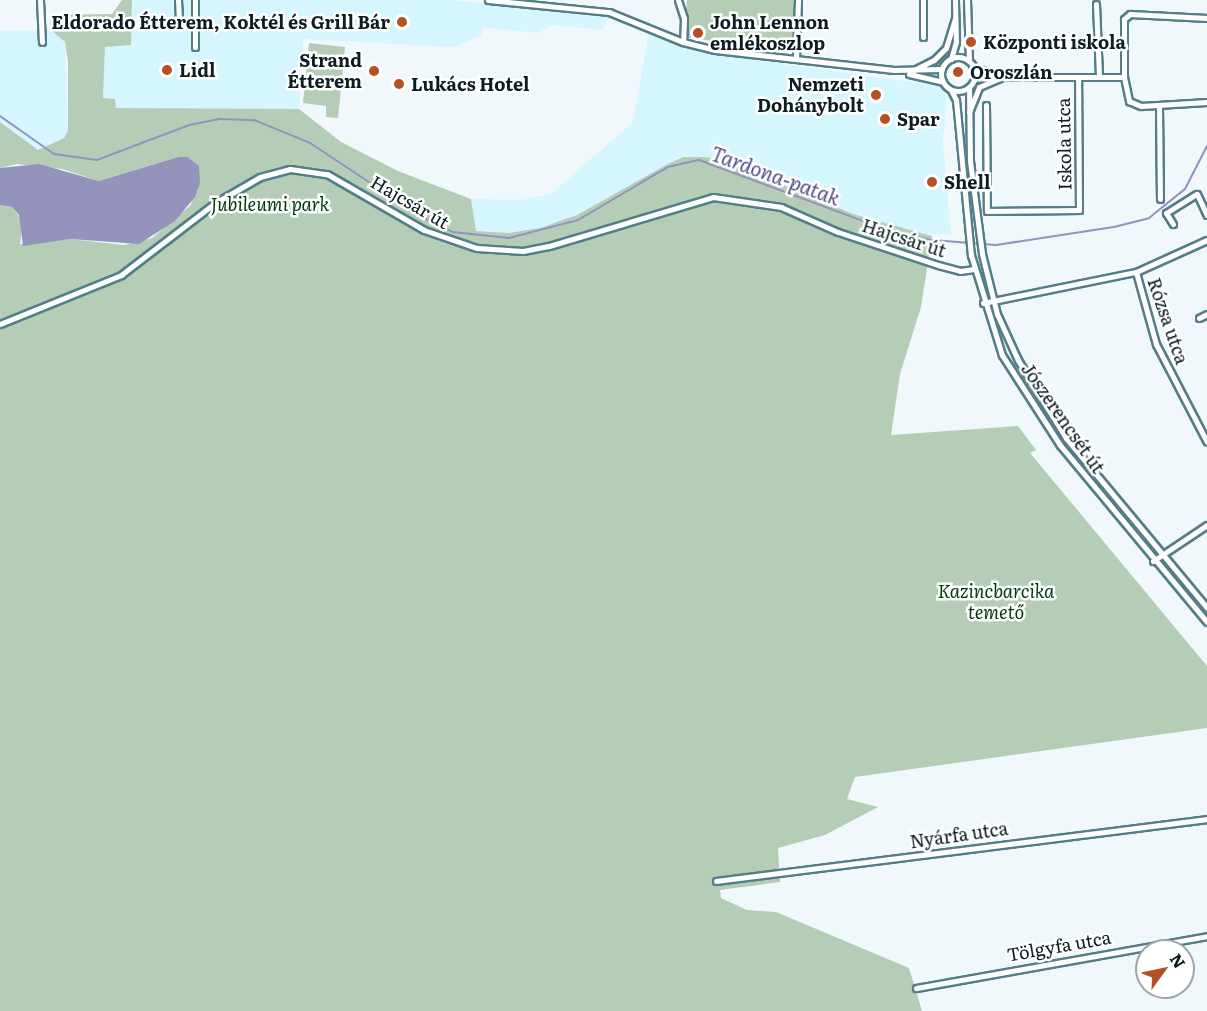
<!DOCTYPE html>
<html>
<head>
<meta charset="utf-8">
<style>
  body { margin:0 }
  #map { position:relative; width:1207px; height:1011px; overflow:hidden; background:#f0f8fb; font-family:Literata,serif }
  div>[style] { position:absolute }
  .built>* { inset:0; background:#d5f6ff }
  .green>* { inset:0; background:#b5cdb6 }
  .water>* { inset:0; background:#9493bc }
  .stream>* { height:2px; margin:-1px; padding:0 1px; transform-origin:1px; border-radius:1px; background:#9493bc }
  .roads { filter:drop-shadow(2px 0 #537e88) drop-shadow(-2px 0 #537e88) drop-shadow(0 2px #537e88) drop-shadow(0 -2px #537e88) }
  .minor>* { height:5px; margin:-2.5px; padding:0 2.5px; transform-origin:2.5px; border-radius:2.5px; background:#fff }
  .minor>.ring { margin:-2.5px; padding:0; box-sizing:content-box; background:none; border:5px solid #fff; border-radius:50% }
  .dots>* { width:16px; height:16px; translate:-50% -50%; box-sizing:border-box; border:3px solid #fff; border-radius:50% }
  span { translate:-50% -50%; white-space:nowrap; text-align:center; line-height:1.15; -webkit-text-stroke:5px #fff; paint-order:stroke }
  .poi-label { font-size:18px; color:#0b1d21; font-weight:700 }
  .right { translate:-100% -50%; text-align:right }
  .left { translate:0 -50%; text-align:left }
  .street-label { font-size:18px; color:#0b1d21 }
  .park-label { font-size:18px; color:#00380c; font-style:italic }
  .water-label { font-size:20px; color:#524e86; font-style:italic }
  .north { position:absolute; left:1135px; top:939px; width:60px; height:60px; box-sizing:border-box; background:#fff; border:2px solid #9da5a6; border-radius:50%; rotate:57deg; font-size:16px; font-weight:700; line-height:24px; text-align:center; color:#0b1d21 }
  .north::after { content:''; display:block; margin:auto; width:21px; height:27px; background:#b65024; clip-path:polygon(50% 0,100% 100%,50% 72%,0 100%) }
</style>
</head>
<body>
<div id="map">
  <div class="built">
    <div style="clip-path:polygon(132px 0,450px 0,609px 16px,603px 30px,554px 25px,537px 33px,483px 27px,481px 35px,455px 47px,303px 39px,299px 109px,116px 108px,115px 99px,103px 98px,105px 46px,131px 45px)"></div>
    <div style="clip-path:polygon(51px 30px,65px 42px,68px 131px,64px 138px,38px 150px,0 122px,0 31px)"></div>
    <div style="clip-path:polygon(649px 32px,699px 52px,939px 86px,947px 96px,943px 142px,951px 235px,912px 233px,853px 214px,719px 158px,701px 157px,683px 157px,666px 165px,577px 215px,540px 228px,509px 233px,476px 231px,471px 199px,521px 200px,551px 194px,633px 122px)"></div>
  </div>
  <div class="green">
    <div style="clip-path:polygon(122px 0,132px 0,131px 45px,105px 47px,103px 98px,115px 99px,116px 108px,299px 109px,341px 142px,398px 171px,471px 199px,476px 231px,509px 233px,540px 228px,577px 215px,666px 165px,683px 157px,701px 157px,719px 158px,853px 214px,932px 236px,921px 307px,900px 374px,891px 435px,1018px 426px,1036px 450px,1030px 453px,1207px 666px,1207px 728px,855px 777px,847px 799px,878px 807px,825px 835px,778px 848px,780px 882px,720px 890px,721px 898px,747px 910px,776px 912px,909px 968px,922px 1011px,0 1011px,0 205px,12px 207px,23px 222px,20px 244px,70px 239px,124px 245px,152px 238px,191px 205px,199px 166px,188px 157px,178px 157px,99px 181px,62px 169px,17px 164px,0 168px,0 122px,38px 150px,64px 138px,68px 131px,68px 62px,65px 42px,51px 30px,50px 15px,112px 14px)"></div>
    <div style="clip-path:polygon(687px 0,798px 0,796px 52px,684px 37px)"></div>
    <div style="clip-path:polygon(309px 43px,345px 47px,338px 118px,326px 117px,326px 106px,303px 103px)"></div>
  </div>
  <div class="water">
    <div style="clip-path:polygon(178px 157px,188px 157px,199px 166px,200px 183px,195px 197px,175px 221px,139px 244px,70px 239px,23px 246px,19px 215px,12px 207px,0 205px,0 168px,39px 164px,99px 181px)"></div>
  </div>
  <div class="stream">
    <div style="left:0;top:116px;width:66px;rotate:35.1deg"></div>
    <div style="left:54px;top:154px;width:43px;rotate:7.9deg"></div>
    <div style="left:97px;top:160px;width:98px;rotate:-20.8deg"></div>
    <div style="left:189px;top:125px;width:31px;rotate:-11deg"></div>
    <div style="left:219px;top:119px;width:35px;rotate:2deg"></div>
    <div style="left:254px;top:120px;width:61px;rotate:22.3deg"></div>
    <div style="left:310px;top:143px;width:134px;rotate:33.5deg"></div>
    <div style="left:422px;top:217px;width:34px;rotate:26deg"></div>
    <div style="left:453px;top:232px;width:56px;rotate:6.1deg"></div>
    <div style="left:509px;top:238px;width:71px;rotate:-14.6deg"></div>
    <div style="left:578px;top:220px;width:104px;rotate:-30.5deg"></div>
    <div style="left:668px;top:167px;width:32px;rotate:-13deg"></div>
    <div style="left:699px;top:160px;width:204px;rotate:20.4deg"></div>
    <div style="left:890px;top:231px;width:43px;rotate:12.1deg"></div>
    <div style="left:932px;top:240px;width:64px;rotate:4.5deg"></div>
    <div style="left:996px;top:245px;width:119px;rotate:-8.7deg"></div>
    <div style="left:1114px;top:227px;width:36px;rotate:-14deg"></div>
    <div style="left:1149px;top:218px;width:46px;rotate:-38.9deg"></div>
    <div style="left:1185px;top:189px;width:48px;rotate:-62.9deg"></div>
  </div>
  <div class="roads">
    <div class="minor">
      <div style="left:40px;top:0;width:42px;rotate:87.3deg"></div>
      <div style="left:178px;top:0;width:17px;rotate:87deg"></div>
      <div style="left:488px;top:0;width:122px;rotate:5.7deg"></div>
      <div style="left:609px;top:12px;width:80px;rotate:22.1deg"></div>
      <div style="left:683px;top:42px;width:33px;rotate:14deg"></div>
      <div style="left:715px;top:50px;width:180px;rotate:6.4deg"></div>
      <div style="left:894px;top:70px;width:48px;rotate:-1.2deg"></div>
      <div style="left:678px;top:0;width:19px;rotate:72deg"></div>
      <div style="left:684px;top:18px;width:24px;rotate:92deg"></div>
      <div style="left:923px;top:0;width:37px;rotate:90deg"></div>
      <div style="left:967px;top:0;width:60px;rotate:88.1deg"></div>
      <div style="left:1096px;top:4px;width:73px;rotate:87.6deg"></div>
      <div style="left:1207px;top:18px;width:77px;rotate:-177deg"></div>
      <div style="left:1130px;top:14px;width:8px;rotate:140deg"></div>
      <div style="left:1124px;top:19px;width:58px;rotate:90deg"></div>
      <div style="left:1124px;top:77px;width:25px;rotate:78deg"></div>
      <div style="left:1129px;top:101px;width:13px;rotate:23deg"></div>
      <div style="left:1141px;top:106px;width:66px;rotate:-3.5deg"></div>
      <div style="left:195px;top:47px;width:47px;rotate:-90deg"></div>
      <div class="ring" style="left:941px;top:57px;width:29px;height:29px"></div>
      <div style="left:796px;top:58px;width:58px;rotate:-88deg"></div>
      <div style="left:951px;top:59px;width:18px;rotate:-74deg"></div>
      <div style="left:956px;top:42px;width:42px;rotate:-91.4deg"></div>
      <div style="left:974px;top:68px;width:36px;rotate:14deg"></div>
      <div style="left:1009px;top:77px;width:115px"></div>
      <div style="left:914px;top:70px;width:22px;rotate:-27deg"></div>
      <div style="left:934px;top:60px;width:17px;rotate:-45deg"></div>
      <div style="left:946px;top:48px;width:31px;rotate:-73deg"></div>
      <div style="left:909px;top:74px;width:35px;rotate:13deg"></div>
      <div style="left:969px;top:88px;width:73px;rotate:89.2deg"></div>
      <div style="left:970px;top:161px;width:94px;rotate:82.6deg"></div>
      <div style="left:982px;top:254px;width:62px;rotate:76deg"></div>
      <div style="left:997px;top:314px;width:51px;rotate:65.5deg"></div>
      <div style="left:1018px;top:360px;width:92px;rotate:58.4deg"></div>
      <div style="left:1066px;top:438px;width:221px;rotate:50.3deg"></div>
      <div style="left:951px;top:90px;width:11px;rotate:63deg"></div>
      <div style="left:956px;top:100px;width:156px;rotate:84.5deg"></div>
      <div style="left:971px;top:255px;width:105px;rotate:72.8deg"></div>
      <div style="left:1002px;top:355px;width:107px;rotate:57.2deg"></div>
      <div style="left:1060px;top:445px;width:230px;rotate:50.3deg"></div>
      <div style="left:986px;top:105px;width:106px;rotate:89.5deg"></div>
      <div style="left:987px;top:211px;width:92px;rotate:-0.6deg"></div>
      <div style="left:1079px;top:210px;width:132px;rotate:-90.4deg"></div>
      <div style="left:1159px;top:106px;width:93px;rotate:89.4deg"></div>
      <div style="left:969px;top:112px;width:27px;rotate:-68deg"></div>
      <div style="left:979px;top:87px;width:23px;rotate:-23deg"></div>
      <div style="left:1173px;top:224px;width:13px;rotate:-122deg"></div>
      <div style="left:1166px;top:213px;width:36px;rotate:-32deg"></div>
      <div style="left:1197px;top:194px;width:23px;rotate:65deg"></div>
      <div style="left:1136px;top:272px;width:75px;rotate:74.5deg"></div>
      <div style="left:1156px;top:344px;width:110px;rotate:62.5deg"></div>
      <div style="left:983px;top:303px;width:156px;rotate:-11.5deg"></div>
      <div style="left:1136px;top:272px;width:78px;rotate:-24.3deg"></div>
      <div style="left:1199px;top:318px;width:9px;rotate:-27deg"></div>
      <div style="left:0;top:324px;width:131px;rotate:-22deg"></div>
      <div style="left:121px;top:275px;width:118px;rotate:-37.5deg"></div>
      <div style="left:215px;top:203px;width:52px;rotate:-30deg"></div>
      <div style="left:260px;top:177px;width:31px;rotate:-15deg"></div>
      <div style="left:290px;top:169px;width:37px;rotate:8deg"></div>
      <div style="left:327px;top:174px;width:112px;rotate:30deg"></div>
      <div style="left:424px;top:230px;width:56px;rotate:18.8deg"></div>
      <div style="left:477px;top:248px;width:46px;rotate:3.7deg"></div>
      <div style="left:523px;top:251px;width:26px;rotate:-11deg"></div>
      <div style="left:549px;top:246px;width:171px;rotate:-16.6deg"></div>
      <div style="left:713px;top:197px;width:69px;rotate:8.4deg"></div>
      <div style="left:781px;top:207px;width:62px;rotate:23.7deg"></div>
      <div style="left:838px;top:232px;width:105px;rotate:18.3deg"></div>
      <div style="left:938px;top:265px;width:23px;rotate:15deg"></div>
      <div style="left:960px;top:271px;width:14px;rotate:-8deg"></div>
      <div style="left:1153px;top:561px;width:65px;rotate:-33.7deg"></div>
      <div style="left:716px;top:881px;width:495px;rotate:-7.2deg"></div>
      <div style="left:916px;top:988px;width:296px;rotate:-10.1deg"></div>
    </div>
  </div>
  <div class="dots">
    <div style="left:402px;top:22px;background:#b65024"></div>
    <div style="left:698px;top:33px;background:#b65024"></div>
    <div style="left:971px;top:42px;background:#b65024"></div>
    <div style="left:167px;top:70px;background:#b65024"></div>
    <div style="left:374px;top:71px;background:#b65024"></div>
    <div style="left:958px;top:72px;background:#b65024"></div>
    <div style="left:399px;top:84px;background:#b65024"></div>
    <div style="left:876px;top:95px;background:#b65024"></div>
    <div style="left:885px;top:119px;background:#b65024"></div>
    <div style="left:932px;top:182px;background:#b65024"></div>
  </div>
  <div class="poi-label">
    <span class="right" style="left:390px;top:22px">Eldorado Étterem, Koktél és Grill Bár</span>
    <span class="left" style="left:710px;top:33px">John Lennon<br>emlékoszlop</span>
    <span class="left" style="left:983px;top:42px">Központi iskola</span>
    <span class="right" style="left:362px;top:71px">Strand<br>Étterem</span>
    <span class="left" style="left:179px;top:70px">Lidl</span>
    <span class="left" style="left:970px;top:72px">Oroszlán</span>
    <span class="left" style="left:411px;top:84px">Lukács Hotel</span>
    <span class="right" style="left:864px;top:95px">Nemzeti<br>Dohánybolt</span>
    <span class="left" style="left:897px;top:119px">Spar</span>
    <span class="left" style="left:944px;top:182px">Shell</span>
  </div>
  <div class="street-label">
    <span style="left:1064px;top:144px;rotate:-91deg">Iskola utca</span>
    <span style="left:410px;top:202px;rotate:30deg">Hajcsár út</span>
    <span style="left:904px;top:238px;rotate:18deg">Hajcsár út</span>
    <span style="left:1168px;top:321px;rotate:71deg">Rózsa utca</span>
    <span style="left:1063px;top:418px;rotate:55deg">Jószerencsét út</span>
    <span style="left:959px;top:835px;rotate:-8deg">Nyárfa utca</span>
    <span style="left:1059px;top:946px;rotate:-10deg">Tölgyfa utca</span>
  </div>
  <div class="park-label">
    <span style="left:270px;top:204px">Jubileumi park</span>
    <span style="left:996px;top:602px">Kazincbarcika<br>temető</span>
  </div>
  <div class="water-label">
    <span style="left:776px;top:175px;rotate:20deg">Tardona-patak</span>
  </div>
  <div class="north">N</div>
</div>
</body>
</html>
